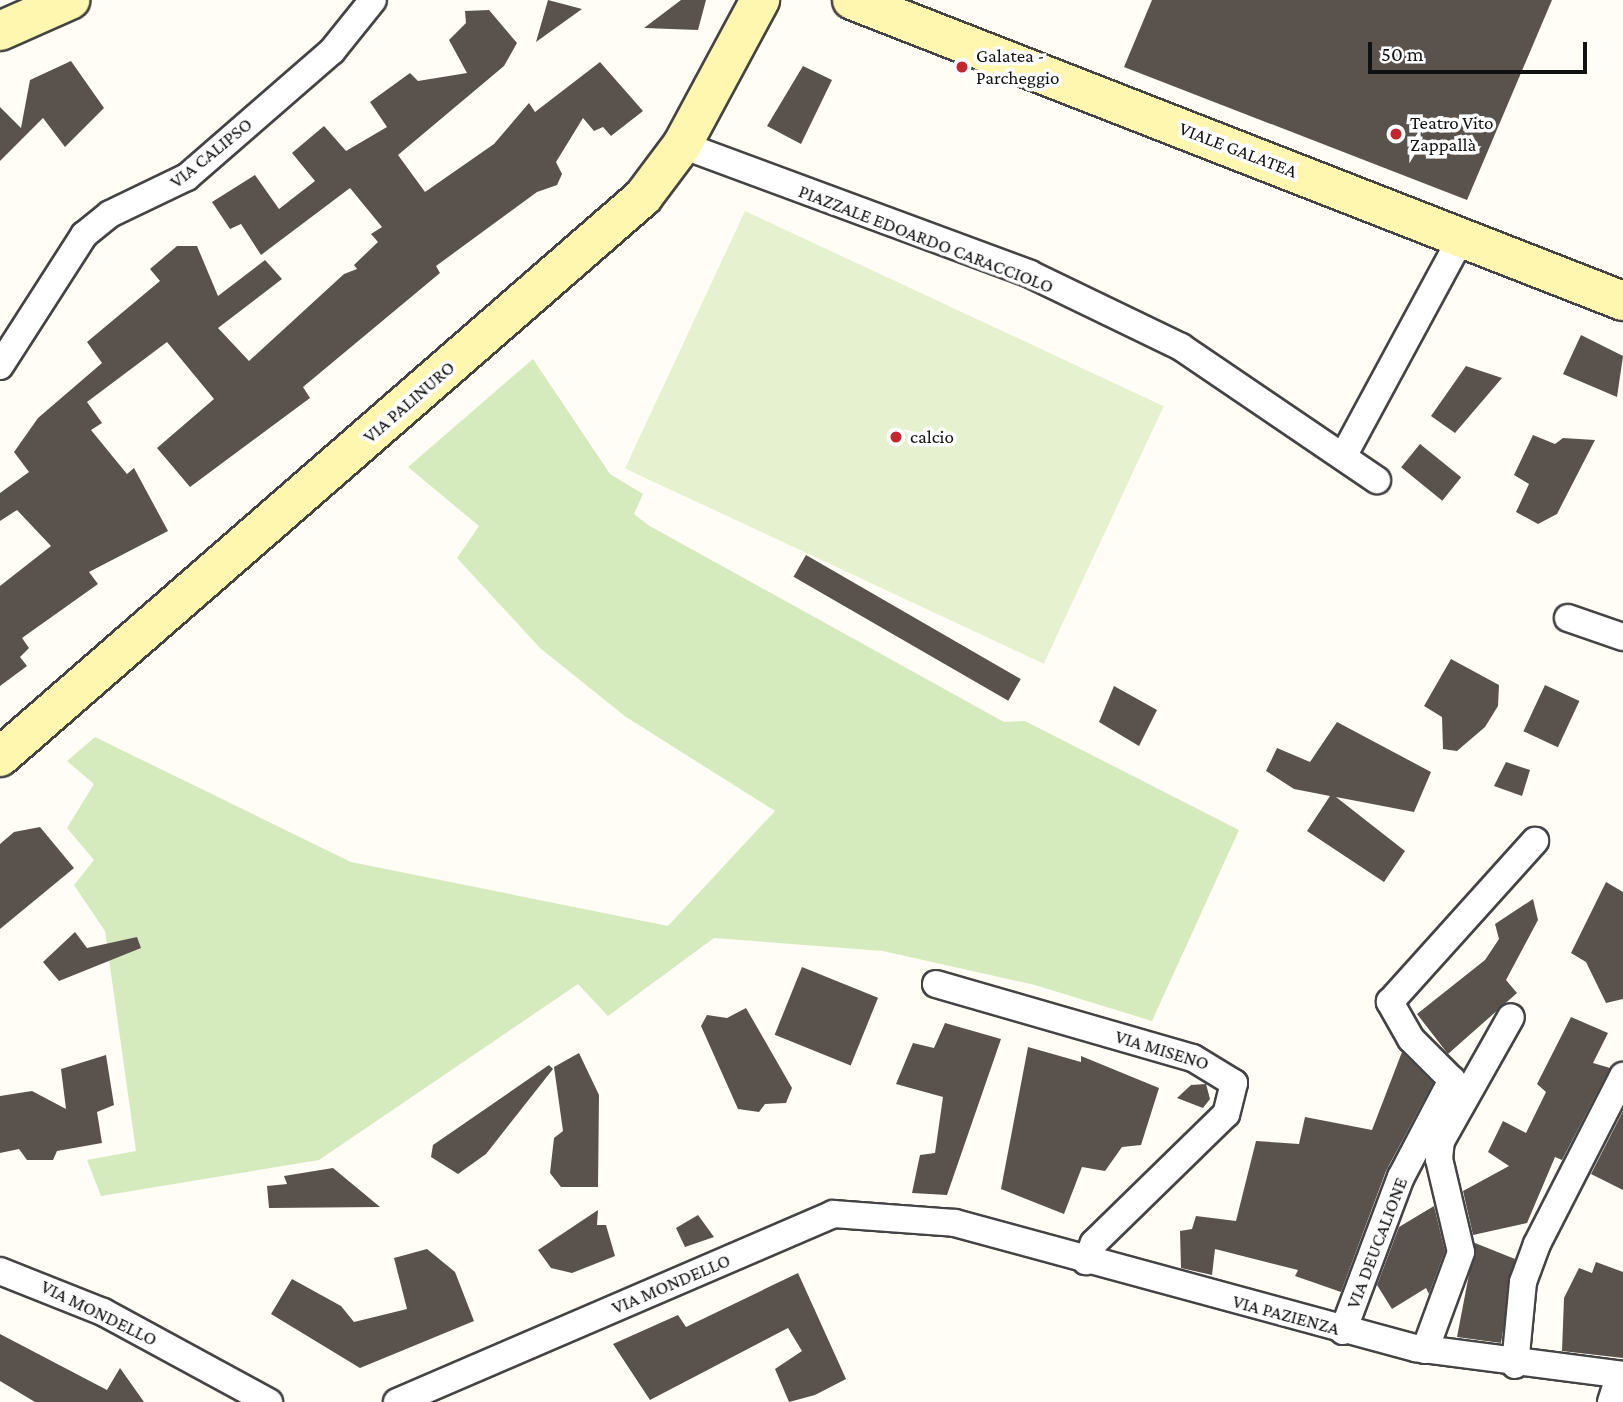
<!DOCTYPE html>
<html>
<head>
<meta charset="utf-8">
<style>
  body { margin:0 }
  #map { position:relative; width:1623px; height:1402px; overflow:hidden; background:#fffdf5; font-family:"Crimson Pro",serif }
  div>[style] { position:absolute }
  .green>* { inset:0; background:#d5ebbd }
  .pitch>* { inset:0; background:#e6f2cf; transform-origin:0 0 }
  .building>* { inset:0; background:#5a524d; transform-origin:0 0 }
  .roads { filter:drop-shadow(2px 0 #444) drop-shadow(-2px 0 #444) drop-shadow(0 2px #444) drop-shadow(0 -2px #444) }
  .street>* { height:26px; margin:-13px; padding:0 13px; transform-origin:13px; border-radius:13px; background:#fff }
  .secondary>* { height:38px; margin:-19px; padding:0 19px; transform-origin:19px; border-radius:19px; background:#fff6b0 }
  .dots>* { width:19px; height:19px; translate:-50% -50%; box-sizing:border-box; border:4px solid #fff; border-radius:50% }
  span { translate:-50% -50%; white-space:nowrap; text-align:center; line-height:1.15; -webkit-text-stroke:7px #fff; paint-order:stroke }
  .poi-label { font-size:19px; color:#111 }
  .left { translate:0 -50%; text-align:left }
  .street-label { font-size:19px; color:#111 }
  .scale { position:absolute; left:1368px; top:42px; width:219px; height:32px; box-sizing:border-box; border:4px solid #111; border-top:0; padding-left:9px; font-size:21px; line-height:24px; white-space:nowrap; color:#111; -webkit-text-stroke:5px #fff; paint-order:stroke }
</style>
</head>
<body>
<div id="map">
  <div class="green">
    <div style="clip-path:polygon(533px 359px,610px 474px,643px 494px,634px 514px,648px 525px,1004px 722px,1025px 721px,1239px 830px,1152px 1021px,1035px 985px,883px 951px,714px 938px,608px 1016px,578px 984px,319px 1160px,101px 1196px,87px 1160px,136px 1151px,105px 931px,74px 885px,94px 860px,67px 828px,94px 784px,67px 761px,95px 737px,351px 862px,668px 926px,775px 811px,626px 717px,540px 648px,457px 558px,479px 526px,408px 467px)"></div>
  </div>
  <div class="pitch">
    <div style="left:745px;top:211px;width:462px;height:284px;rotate:25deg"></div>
  </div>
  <div class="building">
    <div style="clip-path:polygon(548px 0,582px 9px,536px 42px)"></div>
    <div style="clip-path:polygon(681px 0,706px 0,698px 30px,644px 28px)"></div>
    <div style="clip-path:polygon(1152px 0,1552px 0,1467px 200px,1124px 67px)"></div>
    <div style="clip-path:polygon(489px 10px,517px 43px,504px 66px,398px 155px,425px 192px,494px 144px,529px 103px,535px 112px,600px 62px,643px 111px,611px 136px,603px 127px,594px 131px,583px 118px,556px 162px,562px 174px,557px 185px,537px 192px,436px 266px,440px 273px,303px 387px,310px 398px,190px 487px,157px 448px,214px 399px,167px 342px,87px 402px,102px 423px,91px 430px,127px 474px,134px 468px,168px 531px,89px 572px,98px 584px,22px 638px,29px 648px,20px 657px,27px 666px,0 686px,0 586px,51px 546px,17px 510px,0 521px,0 493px,29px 472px,14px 452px,38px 418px,102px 363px,87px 342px,160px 281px,150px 269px,177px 246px,197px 246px,218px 296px,265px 260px,282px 279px,218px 328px,249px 361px,344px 274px,357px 269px,354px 265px,378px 242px,371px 234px,382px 227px,350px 188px,261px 255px,241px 224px,230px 229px,212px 202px,255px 175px,279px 209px,315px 181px,292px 153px,324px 126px,346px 151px,387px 127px,370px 102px,410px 73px,418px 81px,467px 73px,449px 40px,466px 23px,465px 11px)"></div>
    <div style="clip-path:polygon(71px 61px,104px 108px,65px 147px,43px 118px,0 161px,0 107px,21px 128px,30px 80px)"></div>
    <div style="clip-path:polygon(803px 66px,832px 80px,801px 144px,767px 126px)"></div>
    <div style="clip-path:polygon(1581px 335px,1623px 356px,1617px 397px,1563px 374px)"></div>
    <div style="clip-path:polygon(1466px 366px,1502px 378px,1455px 433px,1431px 416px)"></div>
    <div style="clip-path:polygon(1533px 435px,1555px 444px,1563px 438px,1595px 440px,1557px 514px,1538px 524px,1516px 512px,1529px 484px,1514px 475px)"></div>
    <div style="left:1420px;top:444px;width:53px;height:30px;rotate:39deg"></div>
    <div style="left:806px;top:555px;width:248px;height:25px;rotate:30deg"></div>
    <div style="clip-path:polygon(1451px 659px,1499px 685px,1498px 706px,1485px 727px,1457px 751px,1443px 749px,1442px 717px,1424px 706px)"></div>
    <div style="left:1545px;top:685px;width:38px;height:51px;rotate:25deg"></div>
    <div style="clip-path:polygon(1114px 686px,1157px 710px,1139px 746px,1099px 722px)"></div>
    <div style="clip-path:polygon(1337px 722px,1431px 772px,1414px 812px,1336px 797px,1405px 851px,1384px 882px,1307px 831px,1330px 796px,1294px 789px,1266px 771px,1277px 748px,1310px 762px)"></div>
    <div style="clip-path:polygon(1506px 762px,1530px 770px,1522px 796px,1494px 786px)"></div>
    <div style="clip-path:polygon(40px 827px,74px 868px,0 929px,0 844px,14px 832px)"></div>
    <div style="clip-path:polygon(1606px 882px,1623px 892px,1623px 999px,1606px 1003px,1586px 962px,1571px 953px)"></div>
    <div style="clip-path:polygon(1533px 899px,1538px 920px,1506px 980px,1517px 993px,1448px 1054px,1417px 1014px,1485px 960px,1499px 939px,1495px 924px)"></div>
    <div style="clip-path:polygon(75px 932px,87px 948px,137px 937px,141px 948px,59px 981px,43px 962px)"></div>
    <div style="left:802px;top:967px;width:82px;height:73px;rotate:22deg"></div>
    <div style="clip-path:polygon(746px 1008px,792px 1088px,786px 1103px,765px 1104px,759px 1112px,738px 1109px,701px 1026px,707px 1015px,727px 1018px)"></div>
    <div style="clip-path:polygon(1571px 1017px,1608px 1033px,1593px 1063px,1610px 1068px,1562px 1160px,1555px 1157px,1527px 1223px,1473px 1235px,1463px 1191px,1509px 1166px,1488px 1152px,1503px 1121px,1526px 1133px,1546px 1092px,1537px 1084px)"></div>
    <div style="clip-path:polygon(945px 1023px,1001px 1039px,947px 1195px,912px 1193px,920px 1155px,935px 1153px,943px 1097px,896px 1084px,913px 1043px,934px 1048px)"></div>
    <div style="clip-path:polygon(1028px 1047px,1081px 1062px,1081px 1056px,1159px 1088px,1141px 1145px,1122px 1147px,1105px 1171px,1082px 1167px,1064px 1214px,1001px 1189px)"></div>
    <div style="clip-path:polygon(1402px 1052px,1433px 1083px,1386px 1171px,1341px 1292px,1295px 1276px,1298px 1270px,1215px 1249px,1212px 1275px,1181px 1268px,1180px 1231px,1192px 1229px,1196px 1216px,1236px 1221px,1256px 1141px,1299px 1144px,1305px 1117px,1372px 1130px)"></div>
    <div style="clip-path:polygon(579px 1053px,599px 1095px,598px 1187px,561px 1187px,550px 1173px,554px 1138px,563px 1131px,554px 1067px)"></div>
    <div style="clip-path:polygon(106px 1055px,114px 1105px,97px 1112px,102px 1143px,57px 1151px,53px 1160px,27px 1160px,19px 1149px,0 1153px,0 1096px,32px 1091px,66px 1109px,61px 1069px)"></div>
    <div style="clip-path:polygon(549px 1065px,553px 1069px,486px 1154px,458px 1174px,431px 1157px,433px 1145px)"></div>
    <div style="clip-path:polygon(1206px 1084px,1210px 1099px,1203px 1108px,1177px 1098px,1191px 1085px)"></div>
    <div style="clip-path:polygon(1623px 1111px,1623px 1190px,1591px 1174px)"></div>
    <div style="clip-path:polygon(333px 1168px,380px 1207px,269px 1208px,267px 1186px,287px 1184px,284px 1176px)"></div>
    <div style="clip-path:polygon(1434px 1206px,1445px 1251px,1429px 1294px,1426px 1288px,1392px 1309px,1377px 1285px,1399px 1227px)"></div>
    <div style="clip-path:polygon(598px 1210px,597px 1225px,606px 1225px,615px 1256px,572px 1273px,551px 1268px,538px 1250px)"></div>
    <div style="clip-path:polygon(698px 1215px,714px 1237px,685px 1247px,676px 1228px)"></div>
    <div style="clip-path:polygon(1475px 1243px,1515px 1259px,1501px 1343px,1457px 1337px)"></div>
    <div style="clip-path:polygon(427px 1249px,455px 1272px,474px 1321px,360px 1368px,271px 1314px,292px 1279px,341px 1306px,354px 1322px,407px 1309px,394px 1258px)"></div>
    <div style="clip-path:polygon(1596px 1262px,1623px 1272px,1623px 1358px,1562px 1351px,1564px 1298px,1579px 1268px,1592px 1273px)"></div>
    <div style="clip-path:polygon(798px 1273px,846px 1379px,815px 1395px,789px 1402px,775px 1369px,802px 1351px,788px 1328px,650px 1400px,613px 1344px,678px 1315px,686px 1327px)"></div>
    <div style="clip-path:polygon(0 1334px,107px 1390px,120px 1368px,144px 1402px,35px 1402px,0 1381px)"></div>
  </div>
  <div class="roads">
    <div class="street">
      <div style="left:682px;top:145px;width:371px;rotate:20.3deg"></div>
      <div style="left:1030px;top:274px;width:168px;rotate:25.8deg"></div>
      <div style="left:1181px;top:347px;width:237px;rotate:34.2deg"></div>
      <div style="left:0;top:366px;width:156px;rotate:-57.3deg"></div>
      <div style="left:84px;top:235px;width:33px;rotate:-39deg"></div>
      <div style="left:110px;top:214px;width:85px;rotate:-25.7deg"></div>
      <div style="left:187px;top:177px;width:192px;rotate:-41deg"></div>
      <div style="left:332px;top:51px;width:65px;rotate:-51.2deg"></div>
      <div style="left:1345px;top:453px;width:246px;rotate:-61.6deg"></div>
      <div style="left:1568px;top:618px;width:58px;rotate:19.1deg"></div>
      <div style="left:936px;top:984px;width:267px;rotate:16.1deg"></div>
      <div style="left:1193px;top:1058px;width:48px;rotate:31.4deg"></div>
      <div style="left:1234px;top:1083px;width:32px;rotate:104deg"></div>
      <div style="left:1226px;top:1114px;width:185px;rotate:135.7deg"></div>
      <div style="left:1094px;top:1243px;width:20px;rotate:114deg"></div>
      <div style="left:0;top:1271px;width:111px;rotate:21.7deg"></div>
      <div style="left:103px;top:1312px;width:189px;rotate:28.5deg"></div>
      <div style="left:1343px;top:1331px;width:165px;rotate:-69.4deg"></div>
      <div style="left:1401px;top:1177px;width:110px;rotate:-62.3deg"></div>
      <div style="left:1452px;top:1080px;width:58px;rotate:-135deg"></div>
      <div style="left:1411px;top:1039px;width:43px;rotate:-119.6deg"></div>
      <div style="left:1390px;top:1002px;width:217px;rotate:-48deg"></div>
      <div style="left:1425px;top:1350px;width:104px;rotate:-69.8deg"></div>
      <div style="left:1461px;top:1252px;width:96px;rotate:-103.3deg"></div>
      <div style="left:1439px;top:1159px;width:18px;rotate:-84deg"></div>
      <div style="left:1441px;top:1141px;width:142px;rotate:-60.6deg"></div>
      <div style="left:1515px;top:1365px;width:83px;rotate:-84.5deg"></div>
      <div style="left:1523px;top:1282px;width:40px;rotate:-69.8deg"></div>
      <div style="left:1537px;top:1244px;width:189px;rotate:-62.9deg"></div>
      <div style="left:397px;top:1402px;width:475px;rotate:-23.3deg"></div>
      <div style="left:833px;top:1214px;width:122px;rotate:4.2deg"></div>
      <div style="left:955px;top:1223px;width:478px;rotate:15.2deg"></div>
      <div style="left:1416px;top:1348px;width:209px;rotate:7.4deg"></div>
      <div style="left:1611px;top:1402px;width:28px;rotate:-72deg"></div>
    </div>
    <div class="secondary">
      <div style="left:852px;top:0;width:828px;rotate:21.33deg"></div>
      <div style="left:0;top:31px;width:77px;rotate:-23.9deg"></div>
      <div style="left:0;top:757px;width:853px;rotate:-41.05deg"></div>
      <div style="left:643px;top:197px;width:65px;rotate:-53.1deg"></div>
      <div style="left:682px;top:145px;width:165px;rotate:-61.7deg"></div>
    </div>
  </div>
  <div class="dots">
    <div style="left:962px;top:67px;background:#c4262e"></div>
    <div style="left:1396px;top:134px;background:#c4262e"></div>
    <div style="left:896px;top:437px;background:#c4262e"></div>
  </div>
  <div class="poi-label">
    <span class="left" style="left:976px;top:67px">Galatea -<br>Parcheggio</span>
    <span class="left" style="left:1410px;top:134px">Teatro Vito<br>Zappallà</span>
    <span class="left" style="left:910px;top:437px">calcio</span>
  </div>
  <div class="street-label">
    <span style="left:1238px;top:150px;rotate:21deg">VIALE GALATEA</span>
    <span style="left:211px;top:153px;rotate:-39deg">VIA CALIPSO</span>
    <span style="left:926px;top:239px;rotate:21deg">PIAZZALE EDOARDO CARACCIOLO</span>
    <span style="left:409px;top:402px;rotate:-41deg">VIA PALINURO</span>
    <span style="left:1162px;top:1050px;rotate:17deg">VIA MISENO</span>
    <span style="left:1377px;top:1243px;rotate:-69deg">VIA DEUCALIONE</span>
    <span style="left:671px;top:1284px;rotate:-23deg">VIA MONDELLO</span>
    <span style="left:99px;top:1313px;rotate:26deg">VIA MONDELLO</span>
    <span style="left:1286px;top:1315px;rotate:15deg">VIA PAZIENZA</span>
  </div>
  <div class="scale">50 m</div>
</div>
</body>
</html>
